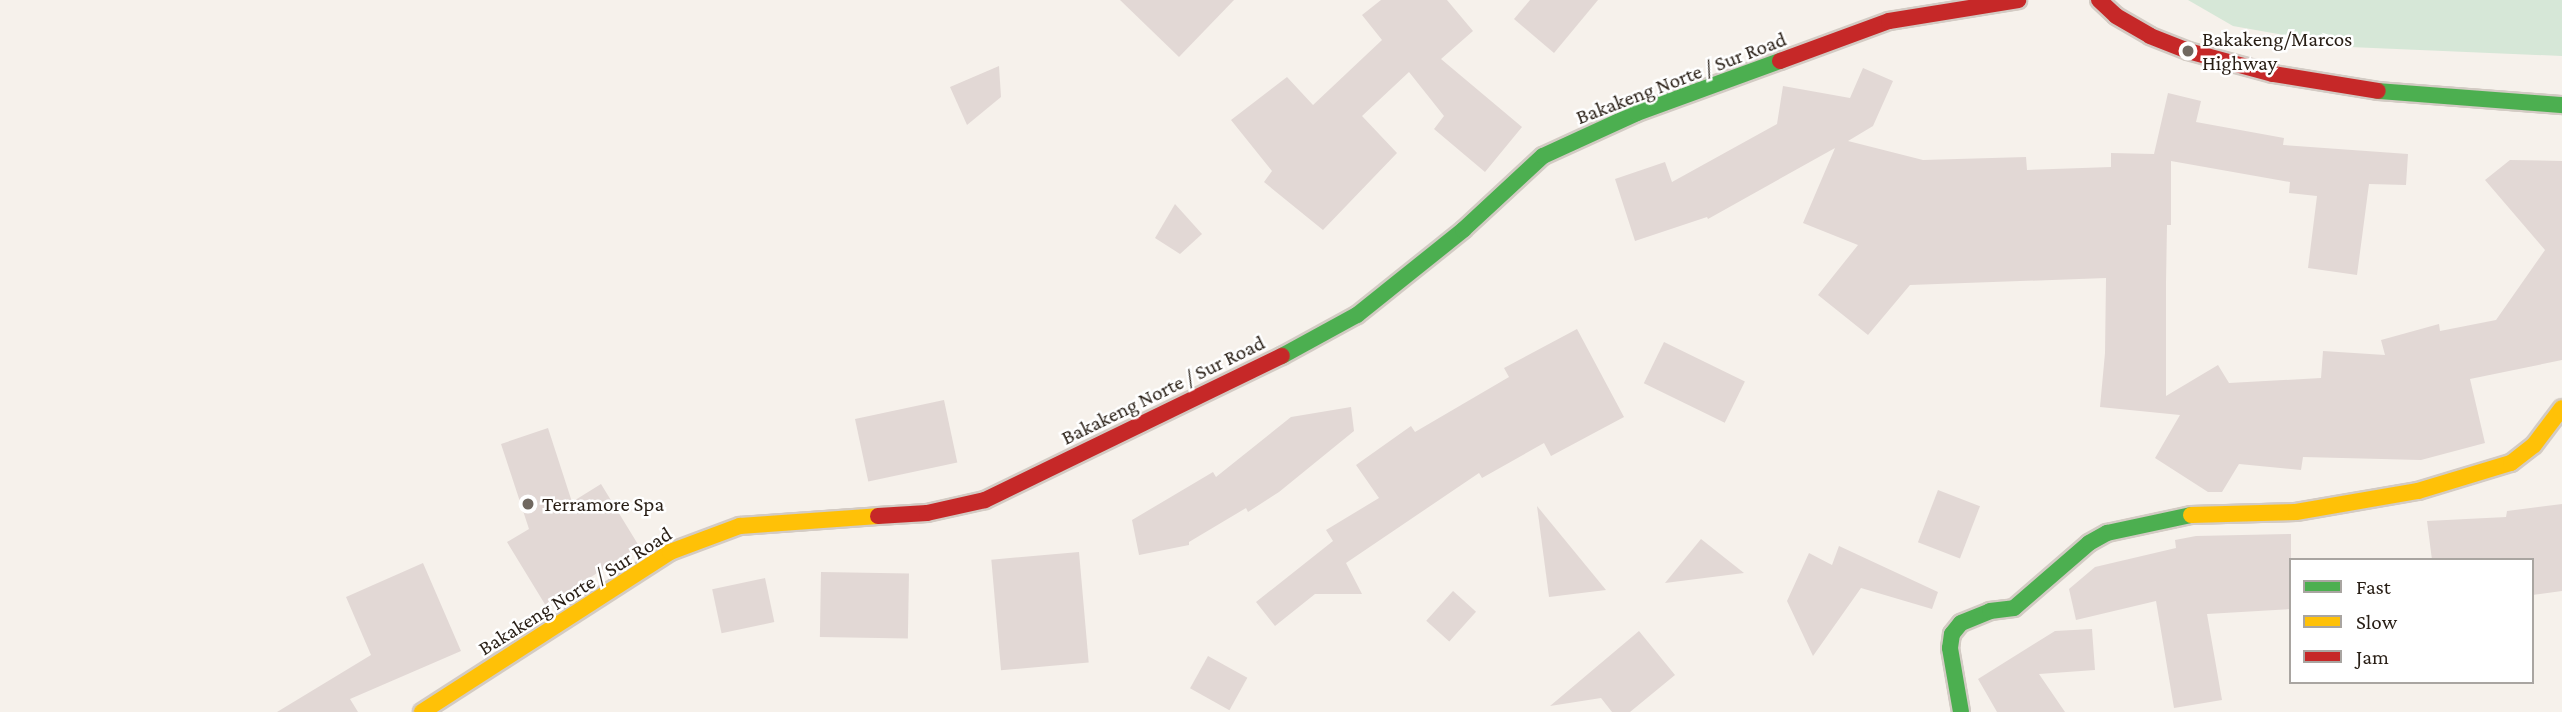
<!DOCTYPE html>
<html>
<head>
<meta charset="utf-8">
<style>
  body { margin:0 }
  #map { position:relative; width:2562px; height:712px; overflow:hidden; background:#f6f1eb; font-family:"Crimson Pro",serif }
  div>[style] { position:absolute }
  .green>* { inset:0; background:#d6e7d7 }
  .building>* { inset:0; background:#e2d8d5; transform-origin:0 0 }
  .roads { filter:drop-shadow(2px 0 #d3cbc4) drop-shadow(-2px 0 #d3cbc4) drop-shadow(0 2px #d3cbc4) drop-shadow(0 -2px #d3cbc4) }
  .fast>* { height:16px; margin:-8px; padding:0 8px; transform-origin:8px; border-radius:8px; background:#4caf50 }
  .slow>* { height:16px; margin:-8px; padding:0 8px; transform-origin:8px; border-radius:8px; background:#ffc107 }
  .jam>* { height:16px; margin:-8px; padding:0 8px; transform-origin:8px; border-radius:8px; background:#c62828 }
  .dots>* { width:19px; height:19px; translate:-50% -50%; box-sizing:border-box; border:4px solid #fff; border-radius:50% }
  span { translate:-50% -50%; white-space:nowrap; text-align:center; line-height:1.15; -webkit-text-stroke:5px #fff; paint-order:stroke }
  .poi-label { font-size:21px; color:#281e15 }
  .left { translate:0 -50%; text-align:left }
  .street-label { font-size:21px; color:#281e15 }
  .legend { position:absolute; left:2289px; top:558px; width:245px; height:126px; box-sizing:border-box; background:#fff; border:2px solid #a9a5a1; margin:0; padding:9px 12px; list-style:none; font-size:21px; color:#281e15 }
  .legend li { display:flex; align-items:center; gap:14px; height:35px }
  .legend b { width:35px; border:2px solid #a9a5a1 }
</style>
</head>
<body>
<div id="map">
  <div class="green">
    <div style="clip-path:polygon(2188px 0,2562px 0,2562px 56px,2350px 47px,2233px 26px)"></div>
  </div>
  <div class="building">
    <div style="clip-path:polygon(1120px 0,1234px 0,1179px 57px)"></div>
    <div style="clip-path:polygon(1381px 0,1447px 0,1473px 31px,1441px 59px,1522px 127px,1485px 172px,1434px 129px,1444px 116px,1409px 72px,1362px 116px,1397px 153px,1323px 230px,1264px 182px,1272px 171px,1231px 120px,1287px 77px,1313px 105px,1382px 40px,1362px 15px)"></div>
    <div style="clip-path:polygon(1530px 0,1598px 0,1554px 53px,1514px 19px)"></div>
    <div style="clip-path:polygon(999px 66px,1001px 97px,967px 125px,950px 87px)"></div>
    <div style="clip-path:polygon(1863px 68px,1893px 81px,1873px 126px,1848px 141px,1923px 160px,2026px 157px,2027px 170px,2111px 167px,2111px 153px,2154px 154px,2168px 93px,2201px 101px,2196px 122px,2284px 138px,2283px 145px,2408px 154px,2406px 185px,2369px 184px,2357px 275px,2308px 268px,2317px 196px,2289px 193px,2290px 182px,2171px 161px,2171px 225px,2167px 225px,2166px 283px,2166px 396px,2218px 365px,2229px 383px,2321px 378px,2323px 351px,2385px 355px,2381px 340px,2439px 324px,2440px 331px,2496px 320px,2545px 250px,2485px 180px,2510px 160px,2562px 161px,2562px 360px,2470px 379px,2485px 443px,2421px 460px,2303px 457px,2301px 470px,2239px 464px,2222px 492px,2208px 492px,2155px 458px,2180px 415px,2100px 407px,2105px 353px,2106px 278px,1910px 285px,1868px 335px,1818px 295px,1858px 245px,1803px 223px,1835px 148px,1708px 219px,1707px 217px,1635px 241px,1615px 179px,1665px 162px,1672px 182px,1777px 124px,1783px 86px,1850px 98px)"></div>
    <div style="clip-path:polygon(1175px 204px,1202px 234px,1180px 254px,1155px 238px)"></div>
    <div style="clip-path:polygon(1577px 329px,1624px 417px,1551px 456px,1544px 443px,1482px 478px,1479px 473px,1346px 563px,1362px 594px,1315px 594px,1275px 626px,1256px 602px,1333px 541px,1326px 530px,1379px 498px,1356px 465px,1411px 426px,1415px 432px,1509px 377px,1504px 368px)"></div>
    <div style="left:1664px;top:342px;width:90px;height:46px;rotate:26deg"></div>
    <div style="left:944px;top:400px;width:64px;height:91px;rotate:78deg"></div>
    <div style="clip-path:polygon(1351px 407px,1354px 431px,1279px 492px,1248px 512px,1246px 508px,1189px 542px,1189px 545px,1139px 555px,1132px 520px,1213px 472px,1216px 477px,1291px 417px)"></div>
    <div style="clip-path:polygon(548px 428px,572px 502px,601px 484px,639px 546px,546px 606px,507px 542px,529px 529px,501px 444px)"></div>
    <div style="left:1938px;top:490px;width:45px;height:56px;rotate:21deg"></div>
    <div style="clip-path:polygon(2562px 504px,2562px 591px,2532px 595px,2532px 560px,2432px 560px,2427px 521px,2506px 517px,2507px 511px)"></div>
    <div style="clip-path:polygon(1537px 506px,1606px 590px,1549px 597px)"></div>
    <div style="clip-path:polygon(2291px 534px,2291px 609px,2207px 614px,2222px 700px,2174px 708px,2156px 601px,2076px 620px,2069px 589px,2095px 567px,2176px 548px,2175px 540px,2196px 536px)"></div>
    <div style="clip-path:polygon(1701px 539px,1744px 573px,1665px 583px)"></div>
    <div style="clip-path:polygon(1839px 546px,1938px 592px,1932px 609px,1861px 588px,1813px 656px,1787px 601px,1809px 553px,1832px 565px)"></div>
    <div style="left:1079px;top:552px;width:111px;height:88px;rotate:85deg"></div>
    <div style="clip-path:polygon(423px 563px,461px 651px,350px 699px,358px 712px,277px 712px,371px 655px,346px 597px)"></div>
    <div style="left:821px;top:572px;width:88px;height:65px;rotate:1deg"></div>
    <div style="left:765px;top:578px;width:45px;height:54px;rotate:78deg"></div>
    <div style="left:1453px;top:591px;width:31px;height:40px;rotate:42deg"></div>
    <div style="clip-path:polygon(2092px 629px,2095px 670px,2039px 674px,2065px 712px,1997px 712px,1978px 679px,2055px 631px)"></div>
    <div style="clip-path:polygon(1639px 631px,1675px 675px,1630px 712px,1612px 712px,1601px 698px,1550px 706px)"></div>
    <div style="left:1208px;top:656px;width:45px;height:37px;rotate:29deg"></div>
  </div>
  <div class="roads">
    <div class="fast">
      <div style="left:2378px;top:91px;width:185px;rotate:4.4deg"></div>
      <div style="left:1282px;top:356px;width:85px;rotate:-28.7deg"></div>
      <div style="left:1357px;top:315px;width:136px;rotate:-38.7deg"></div>
      <div style="left:1463px;top:230px;width:109px;rotate:-42.8deg"></div>
      <div style="left:1543px;top:156px;width:103px;rotate:-24.6deg"></div>
      <div style="left:1637px;top:113px;width:152px;rotate:-20deg"></div>
      <div style="left:1961px;top:712px;width:65px;rotate:-99.8deg"></div>
      <div style="left:1950px;top:648px;width:14px;rotate:-82deg"></div>
      <div style="left:1952px;top:634px;width:14px;rotate:-51deg"></div>
      <div style="left:1961px;top:623px;width:31px;rotate:-22deg"></div>
      <div style="left:1990px;top:611px;width:24px;rotate:-7deg"></div>
      <div style="left:2014px;top:608px;width:99px;rotate:-40.9deg"></div>
      <div style="left:2089px;top:543px;width:21px;rotate:-29deg"></div>
      <div style="left:2107px;top:533px;width:86px;rotate:-12.1deg"></div>
    </div>
    <div class="slow">
      <div style="left:2191px;top:515px;width:105px;rotate:-1.6deg"></div>
      <div style="left:2296px;top:512px;width:124px;rotate:-9.8deg"></div>
      <div style="left:2418px;top:491px;width:97px;rotate:-16.8deg"></div>
      <div style="left:2511px;top:463px;width:29px;rotate:-38deg"></div>
      <div style="left:2534px;top:445px;width:46px;rotate:-52.9deg"></div>
      <div style="left:422px;top:712px;width:295px;rotate:-32.8deg"></div>
      <div style="left:670px;top:552px;width:75px;rotate:-20.4deg"></div>
      <div style="left:740px;top:526px;width:138px;rotate:-4.1deg"></div>
    </div>
    <div class="jam">
      <div style="left:2099px;top:0;width:23px;rotate:43deg"></div>
      <div style="left:2116px;top:16px;width:39px;rotate:30deg"></div>
      <div style="left:2150px;top:36px;width:41px;rotate:21.5deg"></div>
      <div style="left:2188px;top:51px;width:88px;rotate:15.1deg"></div>
      <div style="left:2273px;top:74px;width:106px;rotate:9.2deg"></div>
      <div style="left:1780px;top:61px;width:116px;rotate:-20.2deg"></div>
      <div style="left:1889px;top:21px;width:131px;rotate:-9.2deg"></div>
      <div style="left:878px;top:516px;width:49px;rotate:-3.5deg"></div>
      <div style="left:927px;top:513px;width:59px;rotate:-12.6deg"></div>
      <div style="left:985px;top:500px;width:330px;rotate:-25.9deg"></div>
    </div>
  </div>
  <div class="dots">
    <div style="left:2188px;top:51px;background:#706860"></div>
    <div style="left:528px;top:504px;background:#706860"></div>
  </div>
  <div class="poi-label">
    <span class="left" style="left:2202px;top:51px">Bakakeng/Marcos<br>Highway</span>
    <span class="left" style="left:542px;top:504px">Terramore Spa</span>
  </div>
  <div class="street-label">
    <span style="left:1681px;top:78px;rotate:-21deg">Bakakeng Norte / Sur Road</span>
    <span style="left:1163px;top:390px;rotate:-26deg">Bakakeng Norte / Sur Road</span>
    <span style="left:575px;top:591px;rotate:-32deg">Bakakeng Norte / Sur Road</span>
  </div>
  <ul class="legend">
  <li><b style="height:9px;background:#4caf50"></b>Fast</li>
  <li><b style="height:9px;background:#ffc107"></b>Slow</li>
  <li><b style="height:9px;background:#c62828"></b>Jam</li>
  </ul>
</div>
</body>
</html>
